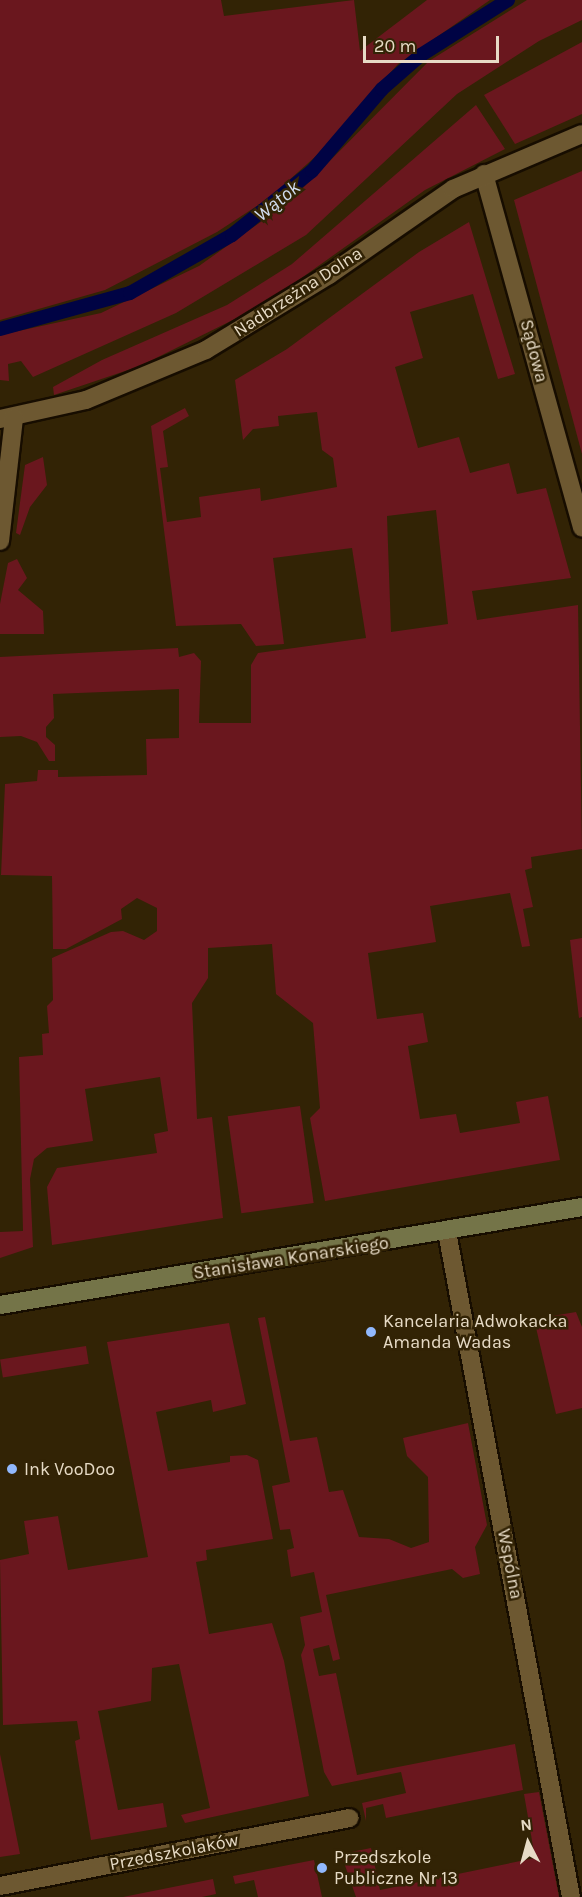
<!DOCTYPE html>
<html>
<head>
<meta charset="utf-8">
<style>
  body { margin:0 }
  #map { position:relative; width:582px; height:1897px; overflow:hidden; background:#322305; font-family:Karla,sans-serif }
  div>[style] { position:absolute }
  .green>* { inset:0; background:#6a171e; transform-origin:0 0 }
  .stream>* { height:14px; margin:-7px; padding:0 7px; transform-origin:7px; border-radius:7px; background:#000344 }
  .roads { filter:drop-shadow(2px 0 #170d00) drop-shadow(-2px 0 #170d00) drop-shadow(0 2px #170d00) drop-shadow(0 -2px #170d00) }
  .street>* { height:18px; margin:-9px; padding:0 9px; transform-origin:9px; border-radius:9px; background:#6d5831 }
  .secondary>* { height:18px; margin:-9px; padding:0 9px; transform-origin:9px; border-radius:9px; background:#747448 }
  .dots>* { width:16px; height:16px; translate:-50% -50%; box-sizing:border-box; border:3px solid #322305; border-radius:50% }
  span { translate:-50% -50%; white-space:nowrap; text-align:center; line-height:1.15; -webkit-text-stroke:5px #322305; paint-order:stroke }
  .street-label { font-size:18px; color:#e7dbc6 }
  .poi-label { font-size:18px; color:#e7dbc6 }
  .left { translate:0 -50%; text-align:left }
  .water-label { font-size:20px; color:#d0dcef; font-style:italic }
  .north { position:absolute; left:498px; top:1813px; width:60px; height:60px; -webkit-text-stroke:4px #322305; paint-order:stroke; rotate:354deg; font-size:16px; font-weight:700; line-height:24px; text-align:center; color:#e7dbc6 }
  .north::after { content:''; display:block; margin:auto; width:21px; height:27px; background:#e7dbc6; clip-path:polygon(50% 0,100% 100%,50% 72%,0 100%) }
  .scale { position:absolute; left:363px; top:36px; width:136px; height:27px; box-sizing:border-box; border:3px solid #e7dbc6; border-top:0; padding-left:8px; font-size:18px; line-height:21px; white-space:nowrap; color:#e7dbc6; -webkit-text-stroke:4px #322305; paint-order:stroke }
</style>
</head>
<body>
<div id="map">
  <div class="green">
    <div style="clip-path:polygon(0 0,221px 0,224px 16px,354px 0,360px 51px,427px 0,490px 0,398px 64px,316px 156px,269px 198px,217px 232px,105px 290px,0 320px)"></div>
    <div style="clip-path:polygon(527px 0,582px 0,582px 20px,539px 41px,457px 94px,306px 235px,176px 313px,33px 377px,21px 361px,8px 364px,9px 381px,0 380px,0 335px,101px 313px,199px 266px,290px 201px,429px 61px)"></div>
    <div style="clip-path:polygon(582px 42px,582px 114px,515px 144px,484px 95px)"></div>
    <div style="clip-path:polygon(476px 105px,505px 149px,425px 190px,265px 304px,140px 366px,54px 395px,53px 387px,102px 360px,227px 305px,292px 264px)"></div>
    <div style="clip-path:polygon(582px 171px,582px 454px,514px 200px)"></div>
    <div style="clip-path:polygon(evenodd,469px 222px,515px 374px,498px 379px,473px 294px,410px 312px,423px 358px,395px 367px,418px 448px,459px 437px,470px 473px,509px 463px,517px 494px,546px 488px,571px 578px,472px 591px,477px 620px,578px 605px,582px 849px,531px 857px,532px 868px,525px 870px,533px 907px,523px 909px,530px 946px,522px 947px,510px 893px,430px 906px,436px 942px,368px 953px,377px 1019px,423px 1013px,428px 1042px,408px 1046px,420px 1119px,456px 1114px,460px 1133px,520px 1123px,516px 1102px,548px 1096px,560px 1160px,325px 1201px,310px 1118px,320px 1108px,313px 1023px,276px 994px,272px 944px,208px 948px,208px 978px,192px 1003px,197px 1119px,212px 1117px,223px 1218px,52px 1245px,47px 1187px,57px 1168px,157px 1153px,154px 1134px,168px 1131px,160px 1077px,85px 1089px,93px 1141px,47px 1148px,34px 1159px,30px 1179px,33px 1247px,0 1258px,0 1232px,23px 1231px,19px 1057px,43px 1055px,42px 1034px,49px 1033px,47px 1006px,53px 1000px,52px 958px,111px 932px,123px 931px,144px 940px,157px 931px,157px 908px,137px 898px,121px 909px,122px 919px,66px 949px,53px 949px,52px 876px,1px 875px,5px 784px,37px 781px,38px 770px,58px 770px,58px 777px,147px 775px,146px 739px,179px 738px,179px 689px,53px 694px,54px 718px,46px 727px,46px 737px,55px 745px,55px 761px,49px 761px,37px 742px,21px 736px,0 737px,0 657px,178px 648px,179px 657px,194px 653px,201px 661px,199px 723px,251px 723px,251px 665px,258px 653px,366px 638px,352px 548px,273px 558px,284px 644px,256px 646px,241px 624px,176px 626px,151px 426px,185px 408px,189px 416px,163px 431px,168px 467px,160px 468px,167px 522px,201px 517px,199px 497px,260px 488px,261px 501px,337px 487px,333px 458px,322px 450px,317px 412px,278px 416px,279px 426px,253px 429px,243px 440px,235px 380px,287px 349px,419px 252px,469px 222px,436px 510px,448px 624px,391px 632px,387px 516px,436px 510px)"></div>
    <div style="clip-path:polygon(43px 457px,47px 485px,30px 507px,20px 535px,16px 533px,25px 465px)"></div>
    <div style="clip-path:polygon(17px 559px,27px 578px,18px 590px,43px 611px,44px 634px,0 634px,0 604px,8px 563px)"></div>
    <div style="clip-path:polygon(582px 938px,582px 1017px,579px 1018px,570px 940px)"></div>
    <div style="left:300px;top:1106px;width:98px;height:73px;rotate:82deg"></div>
    <div style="clip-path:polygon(576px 1312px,582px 1327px,582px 1408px,556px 1414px,534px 1319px)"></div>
    <div style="clip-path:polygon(265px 1317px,290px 1441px,317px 1437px,329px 1492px,343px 1490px,359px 1537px,389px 1539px,411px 1548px,429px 1542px,428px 1477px,407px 1456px,403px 1438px,468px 1423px,487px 1525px,475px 1547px,480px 1574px,463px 1578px,452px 1569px,326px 1595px,340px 1659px,333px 1661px,329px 1645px,313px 1649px,319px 1676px,336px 1673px,357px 1775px,515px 1744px,523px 1790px,386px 1818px,383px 1804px,366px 1808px,366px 1821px,362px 1803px,406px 1793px,401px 1772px,332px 1786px,324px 1772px,301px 1655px,305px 1645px,300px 1617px,322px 1612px,314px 1572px,291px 1577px,287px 1550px,294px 1548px,290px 1529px,280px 1530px,272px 1486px,290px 1482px,258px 1318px)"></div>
    <div style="clip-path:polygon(229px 1323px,246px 1404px,213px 1412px,211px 1400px,156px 1412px,168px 1471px,230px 1462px,230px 1456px,247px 1455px,258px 1460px,273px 1539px,206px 1550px,207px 1560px,196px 1562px,209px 1634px,272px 1623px,284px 1661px,309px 1796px,185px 1823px,181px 1815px,210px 1808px,179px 1664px,152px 1668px,151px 1701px,98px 1711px,118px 1810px,163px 1803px,167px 1827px,91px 1840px,75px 1741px,80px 1739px,77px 1721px,3px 1725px,0 1560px,29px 1554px,24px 1521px,58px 1516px,68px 1570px,148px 1557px,107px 1342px)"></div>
    <div style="left:86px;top:1346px;width:18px;height:87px;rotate:81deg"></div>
    <div style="clip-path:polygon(0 1754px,20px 1854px,0 1857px)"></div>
    <div style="clip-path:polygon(539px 1792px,559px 1897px,356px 1897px,341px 1854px,371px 1848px,380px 1890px,535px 1858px,524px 1794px)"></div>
    <div style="clip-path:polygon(314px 1860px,322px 1897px,258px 1897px,254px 1880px,235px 1884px,233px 1876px)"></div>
    <div style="clip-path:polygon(213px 1879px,216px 1894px,202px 1897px,123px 1897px)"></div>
  </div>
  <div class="stream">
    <div style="left:0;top:329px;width:135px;rotate:-15.5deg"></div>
    <div style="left:130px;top:293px;width:117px;rotate:-29.6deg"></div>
    <div style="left:232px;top:235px;width:102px;rotate:-38.7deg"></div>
    <div style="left:312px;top:171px;width:108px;rotate:-49.5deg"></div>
    <div style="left:382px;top:89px;width:52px;rotate:-41.1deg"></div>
    <div style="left:421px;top:55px;width:103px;rotate:-32.3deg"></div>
  </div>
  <div class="roads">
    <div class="street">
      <div style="left:484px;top:174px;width:367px;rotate:74.5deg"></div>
      <div style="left:0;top:419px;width:88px;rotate:-12.5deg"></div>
      <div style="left:86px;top:400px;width:130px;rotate:-22.6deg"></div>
      <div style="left:206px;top:350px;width:144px;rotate:-31.4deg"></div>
      <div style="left:329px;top:275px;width:151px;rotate:-34.7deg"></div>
      <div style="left:453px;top:189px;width:140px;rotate:-23.1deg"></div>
      <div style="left:0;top:541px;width:124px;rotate:-83.5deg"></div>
      <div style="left:447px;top:1232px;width:676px;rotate:79.44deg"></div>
      <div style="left:0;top:1886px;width:356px;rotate:-11deg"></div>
    </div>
    <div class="secondary">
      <div style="left:0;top:1305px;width:590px;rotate:-9.56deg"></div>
    </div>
  </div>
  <div class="dots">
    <div style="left:371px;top:1332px;background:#91b8fd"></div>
    <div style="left:12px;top:1469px;background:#91b8fd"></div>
    <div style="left:322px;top:1868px;background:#91b8fd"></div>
  </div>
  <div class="street-label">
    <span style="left:298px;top:292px;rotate:-33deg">Nadbrzeżna Dolna</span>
    <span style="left:534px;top:351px;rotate:75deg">Sądowa</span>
    <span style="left:291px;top:1258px;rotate:-9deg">Stanisława Konarskiego</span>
    <span style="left:510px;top:1564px;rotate:79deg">Wspólna</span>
    <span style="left:174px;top:1852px;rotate:-11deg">Przedszkolaków</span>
  </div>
  <div class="poi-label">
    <span class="left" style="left:383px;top:1332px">Kancelaria Adwokacka<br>Amanda Wadas</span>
    <span class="left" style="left:24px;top:1469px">Ink VooDoo</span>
    <span class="left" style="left:334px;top:1868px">Przedszkole<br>Publiczne Nr 13</span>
  </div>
  <div class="water-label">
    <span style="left:277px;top:201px;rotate:-39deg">Wątok</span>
  </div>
  <div class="north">N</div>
  <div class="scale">20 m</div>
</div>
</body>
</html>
